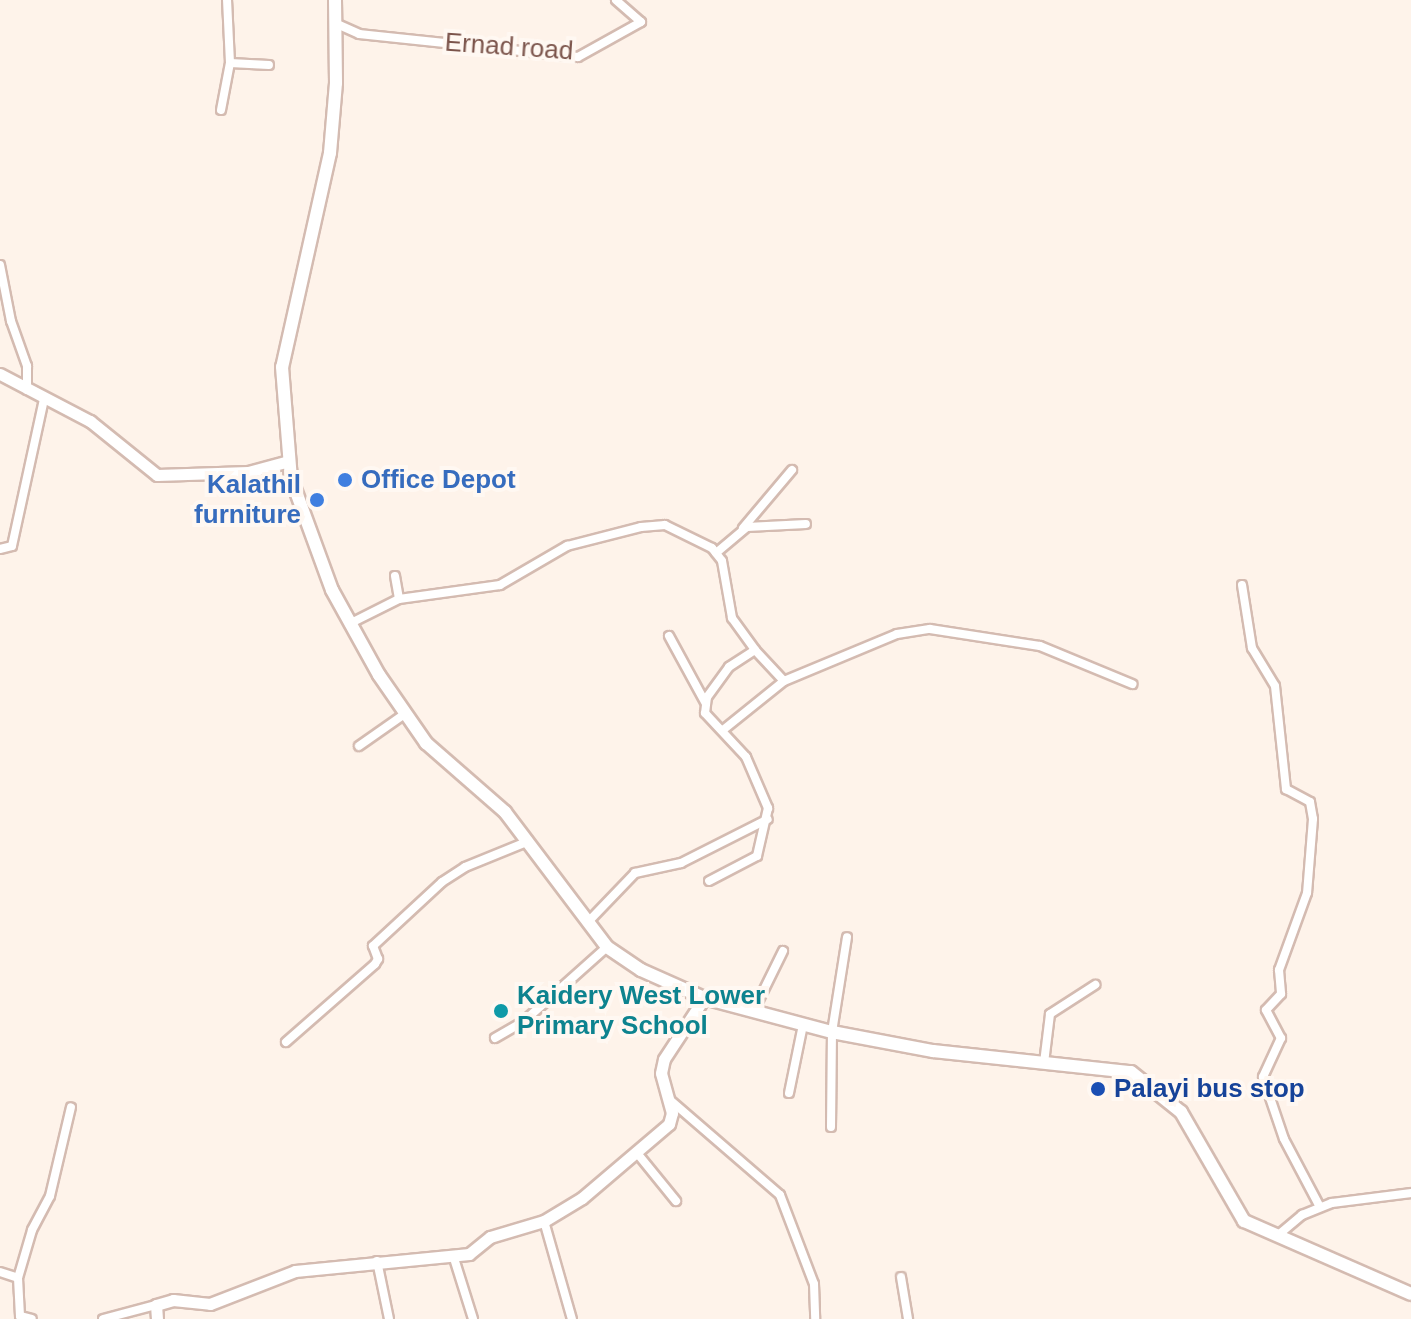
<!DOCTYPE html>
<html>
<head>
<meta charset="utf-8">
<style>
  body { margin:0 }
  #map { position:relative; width:1411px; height:1319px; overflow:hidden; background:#fef3ea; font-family:Helvetica,sans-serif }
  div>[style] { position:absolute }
  .roads { filter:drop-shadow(2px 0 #d4bbb1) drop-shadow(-2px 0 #d4bbb1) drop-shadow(0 2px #d4bbb1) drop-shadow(0 -2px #d4bbb1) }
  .minor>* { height:8px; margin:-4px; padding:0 4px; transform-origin:4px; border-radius:4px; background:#fff }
  .tertiary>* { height:11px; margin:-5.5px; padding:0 5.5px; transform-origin:5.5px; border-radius:5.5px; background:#fff }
  .secondary>* { height:12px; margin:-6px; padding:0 6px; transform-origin:6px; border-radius:6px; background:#fff }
  .dots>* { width:22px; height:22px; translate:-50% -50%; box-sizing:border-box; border:4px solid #fff8f2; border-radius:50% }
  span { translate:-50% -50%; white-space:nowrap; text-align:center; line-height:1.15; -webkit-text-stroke:8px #fff8f2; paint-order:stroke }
  .street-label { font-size:26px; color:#7b544b }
  .shop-label { font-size:26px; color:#366cbe; font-weight:700 }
  .left { translate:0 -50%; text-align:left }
  .right { translate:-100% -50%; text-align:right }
  .culture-label { font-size:26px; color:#0d838f; font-weight:700 }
  .transit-label { font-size:26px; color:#164399; font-weight:700 }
</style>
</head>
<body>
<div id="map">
  <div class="roads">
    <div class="minor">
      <div style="left:337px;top:24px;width:24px;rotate:24deg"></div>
      <div style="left:359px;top:34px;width:220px;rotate:6deg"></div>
      <div style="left:578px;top:57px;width:72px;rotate:-29.1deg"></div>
      <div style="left:641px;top:22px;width:33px;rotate:-139deg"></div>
      <div style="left:230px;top:63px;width:39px;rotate:3deg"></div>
      <div style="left:221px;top:110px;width:48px;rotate:-79.2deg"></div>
      <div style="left:230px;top:63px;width:63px;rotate:-92.7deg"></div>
      <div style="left:0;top:265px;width:57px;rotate:78.9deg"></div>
      <div style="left:11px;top:321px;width:48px;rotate:70.4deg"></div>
      <div style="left:27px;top:366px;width:24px;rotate:90deg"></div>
      <div style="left:743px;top:528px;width:76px;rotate:-49.8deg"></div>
      <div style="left:0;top:549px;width:12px;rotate:-14deg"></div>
      <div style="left:12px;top:546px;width:150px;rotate:-77.7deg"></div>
      <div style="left:716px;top:553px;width:40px;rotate:-40deg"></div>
      <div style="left:747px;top:527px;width:59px;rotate:-2.9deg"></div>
      <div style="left:395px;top:576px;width:23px;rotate:80deg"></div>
      <div style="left:1242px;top:585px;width:64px;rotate:81deg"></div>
      <div style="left:1252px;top:648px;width:44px;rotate:58.8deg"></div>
      <div style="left:1275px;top:686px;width:104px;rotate:83.9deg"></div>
      <div style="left:1286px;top:789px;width:27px;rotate:28deg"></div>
      <div style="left:1310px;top:802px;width:17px;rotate:80deg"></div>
      <div style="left:1313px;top:819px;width:74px;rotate:94.6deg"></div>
      <div style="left:1307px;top:893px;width:82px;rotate:110deg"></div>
      <div style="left:1279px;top:970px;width:24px;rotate:85deg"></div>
      <div style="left:1281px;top:994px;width:22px;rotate:133deg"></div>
      <div style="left:1266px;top:1010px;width:32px;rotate:62deg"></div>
      <div style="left:1281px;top:1038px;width:43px;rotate:114.8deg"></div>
      <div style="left:1263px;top:1077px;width:65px;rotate:71.3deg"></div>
      <div style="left:1284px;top:1139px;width:77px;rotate:62.1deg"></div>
      <div style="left:349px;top:624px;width:56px;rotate:-26.6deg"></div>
      <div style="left:399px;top:599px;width:102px;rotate:-7.9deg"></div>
      <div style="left:500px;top:585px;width:78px;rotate:-30.2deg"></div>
      <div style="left:567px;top:546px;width:76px;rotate:-14.4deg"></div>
      <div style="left:641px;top:527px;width:24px;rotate:-5deg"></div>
      <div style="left:665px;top:525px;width:52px;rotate:26.1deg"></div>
      <div style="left:712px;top:548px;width:16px;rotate:52deg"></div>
      <div style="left:722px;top:561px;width:58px;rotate:80deg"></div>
      <div style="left:732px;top:618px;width:39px;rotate:54deg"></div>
      <div style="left:755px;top:650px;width:31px;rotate:147deg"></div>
      <div style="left:729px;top:667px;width:37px;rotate:126deg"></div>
      <div style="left:707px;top:697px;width:16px;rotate:97deg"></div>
      <div style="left:705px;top:713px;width:60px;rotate:47deg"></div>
      <div style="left:746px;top:757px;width:56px;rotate:66.7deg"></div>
      <div style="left:768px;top:808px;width:49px;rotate:102.9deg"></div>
      <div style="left:757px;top:856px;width:54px;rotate:152.5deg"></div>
      <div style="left:669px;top:636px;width:77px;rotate:61.4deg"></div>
      <div style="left:755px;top:650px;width:42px;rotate:46.9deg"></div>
      <div style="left:723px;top:730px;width:78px;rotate:-38.8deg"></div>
      <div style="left:784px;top:681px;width:122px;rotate:-22.6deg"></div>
      <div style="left:897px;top:634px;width:33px;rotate:-9deg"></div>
      <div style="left:930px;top:629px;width:111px;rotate:8.8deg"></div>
      <div style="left:1040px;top:646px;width:100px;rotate:22.4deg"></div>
      <div style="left:359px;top:746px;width:57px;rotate:-35.1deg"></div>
      <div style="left:588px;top:922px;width:68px;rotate:-46.2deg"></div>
      <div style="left:635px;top:873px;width:47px;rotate:-12.3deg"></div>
      <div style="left:681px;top:863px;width:97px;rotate:-26.8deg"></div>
      <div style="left:753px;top:1012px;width:68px;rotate:-63.8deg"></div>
      <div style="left:495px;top:1038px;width:32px;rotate:-30deg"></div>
      <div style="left:523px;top:1022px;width:113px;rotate:-41.8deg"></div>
      <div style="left:286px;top:1042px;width:118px;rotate:-41.2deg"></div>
      <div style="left:375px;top:964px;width:6px;rotate:-59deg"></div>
      <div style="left:378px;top:959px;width:14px;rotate:-111deg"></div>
      <div style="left:373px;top:946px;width:94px;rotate:-42.8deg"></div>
      <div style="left:442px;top:882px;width:27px;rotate:-33deg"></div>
      <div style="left:465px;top:867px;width:69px;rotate:-22.1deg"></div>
      <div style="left:1044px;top:1063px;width:49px;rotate:-83deg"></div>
      <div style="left:1050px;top:1014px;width:54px;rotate:-32.8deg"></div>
      <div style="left:789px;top:1093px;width:69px;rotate:-78.4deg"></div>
      <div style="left:670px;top:1100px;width:145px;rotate:40.8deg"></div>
      <div style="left:780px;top:1195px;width:95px;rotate:69.1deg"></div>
      <div style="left:814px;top:1284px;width:35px;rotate:88deg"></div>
      <div style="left:831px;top:1127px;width:95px;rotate:-89.4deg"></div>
      <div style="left:832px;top:1032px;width:96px;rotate:-81deg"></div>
      <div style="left:637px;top:1153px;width:62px;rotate:50.9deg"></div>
      <div style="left:544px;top:1221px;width:102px;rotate:74.1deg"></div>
      <div style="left:1277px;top:1236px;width:33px;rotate:-40deg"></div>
      <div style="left:1302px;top:1215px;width:32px;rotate:-22deg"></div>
      <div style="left:1332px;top:1203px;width:80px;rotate:-7.2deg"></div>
      <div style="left:453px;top:1255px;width:67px;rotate:72.6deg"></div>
      <div style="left:377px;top:1261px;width:59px;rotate:78.3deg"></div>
      <div style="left:0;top:1272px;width:19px;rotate:18deg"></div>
      <div style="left:18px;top:1278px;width:38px;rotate:87deg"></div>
      <div style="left:20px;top:1316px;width:12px;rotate:14deg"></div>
      <div style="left:901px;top:1277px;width:43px;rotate:80.5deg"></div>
      <div style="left:18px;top:1278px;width:50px;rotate:-73.7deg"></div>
      <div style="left:32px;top:1230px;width:38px;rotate:-62deg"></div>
      <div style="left:50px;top:1196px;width:91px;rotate:-76.7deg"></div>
      <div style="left:103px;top:1319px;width:55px;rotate:-14.8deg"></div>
    </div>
    <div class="tertiary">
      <div style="left:0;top:374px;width:102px;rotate:27.6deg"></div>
      <div style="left:90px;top:421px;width:86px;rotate:38.9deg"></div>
      <div style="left:157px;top:475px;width:91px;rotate:-1.9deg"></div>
      <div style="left:248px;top:472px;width:42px;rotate:-15deg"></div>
      <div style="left:157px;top:1319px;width:14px;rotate:-94deg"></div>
      <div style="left:156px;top:1305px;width:18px;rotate:-16deg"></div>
      <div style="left:173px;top:1300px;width:37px;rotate:6deg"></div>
      <div style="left:210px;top:1304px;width:91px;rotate:-21.2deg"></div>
      <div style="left:295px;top:1271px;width:175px;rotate:-5.6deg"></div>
      <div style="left:469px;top:1254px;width:27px;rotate:-39deg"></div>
      <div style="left:490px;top:1237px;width:56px;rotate:-16.5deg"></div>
      <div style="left:544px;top:1221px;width:44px;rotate:-31.2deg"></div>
      <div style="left:582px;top:1198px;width:114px;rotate:-40.4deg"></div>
      <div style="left:669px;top:1124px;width:11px;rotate:-75deg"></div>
      <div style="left:672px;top:1113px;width:41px;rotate:-105.4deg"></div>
      <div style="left:661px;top:1073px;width:14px;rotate:-78deg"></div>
      <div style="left:664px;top:1059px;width:73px;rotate:-56.7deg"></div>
    </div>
    <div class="secondary">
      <div style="left:335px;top:0;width:83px;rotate:89.3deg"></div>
      <div style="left:336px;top:83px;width:70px;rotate:94.9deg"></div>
      <div style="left:330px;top:153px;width:219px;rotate:102.6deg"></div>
      <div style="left:282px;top:367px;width:111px;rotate:85.4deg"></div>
      <div style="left:291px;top:478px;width:119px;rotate:69.9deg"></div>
      <div style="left:332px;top:590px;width:97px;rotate:61.1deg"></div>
      <div style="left:379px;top:675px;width:83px;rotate:55.3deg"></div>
      <div style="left:426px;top:743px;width:105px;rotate:41.1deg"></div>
      <div style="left:505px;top:812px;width:169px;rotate:52.9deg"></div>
      <div style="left:607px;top:947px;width:41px;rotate:34.1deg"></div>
      <div style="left:641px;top:970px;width:69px;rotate:24deg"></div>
      <div style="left:704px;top:998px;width:132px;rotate:14.9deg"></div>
      <div style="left:832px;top:1032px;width:103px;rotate:10.7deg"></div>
      <div style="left:933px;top:1051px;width:199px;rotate:6.1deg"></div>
      <div style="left:1131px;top:1072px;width:64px;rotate:38.7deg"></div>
      <div style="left:1181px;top:1112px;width:126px;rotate:60deg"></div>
      <div style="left:1244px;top:1221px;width:182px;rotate:23.6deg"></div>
    </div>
  </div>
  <div class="dots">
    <div style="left:345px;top:480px;background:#3f7fe0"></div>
    <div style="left:317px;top:500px;background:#3f7fe0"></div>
    <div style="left:501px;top:1011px;background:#0f9aa8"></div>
    <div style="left:1098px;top:1089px;background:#1a4fb4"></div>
  </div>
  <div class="street-label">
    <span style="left:509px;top:47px;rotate:4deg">Ernad road</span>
  </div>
  <div class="shop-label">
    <span class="left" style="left:361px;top:480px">Office Depot</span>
    <span class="right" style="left:301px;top:500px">Kalathil<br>furniture</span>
  </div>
  <div class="culture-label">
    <span class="left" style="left:517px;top:1011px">Kaidery West Lower<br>Primary School</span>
  </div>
  <div class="transit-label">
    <span class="left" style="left:1114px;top:1089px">Palayi bus stop</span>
  </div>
</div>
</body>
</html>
